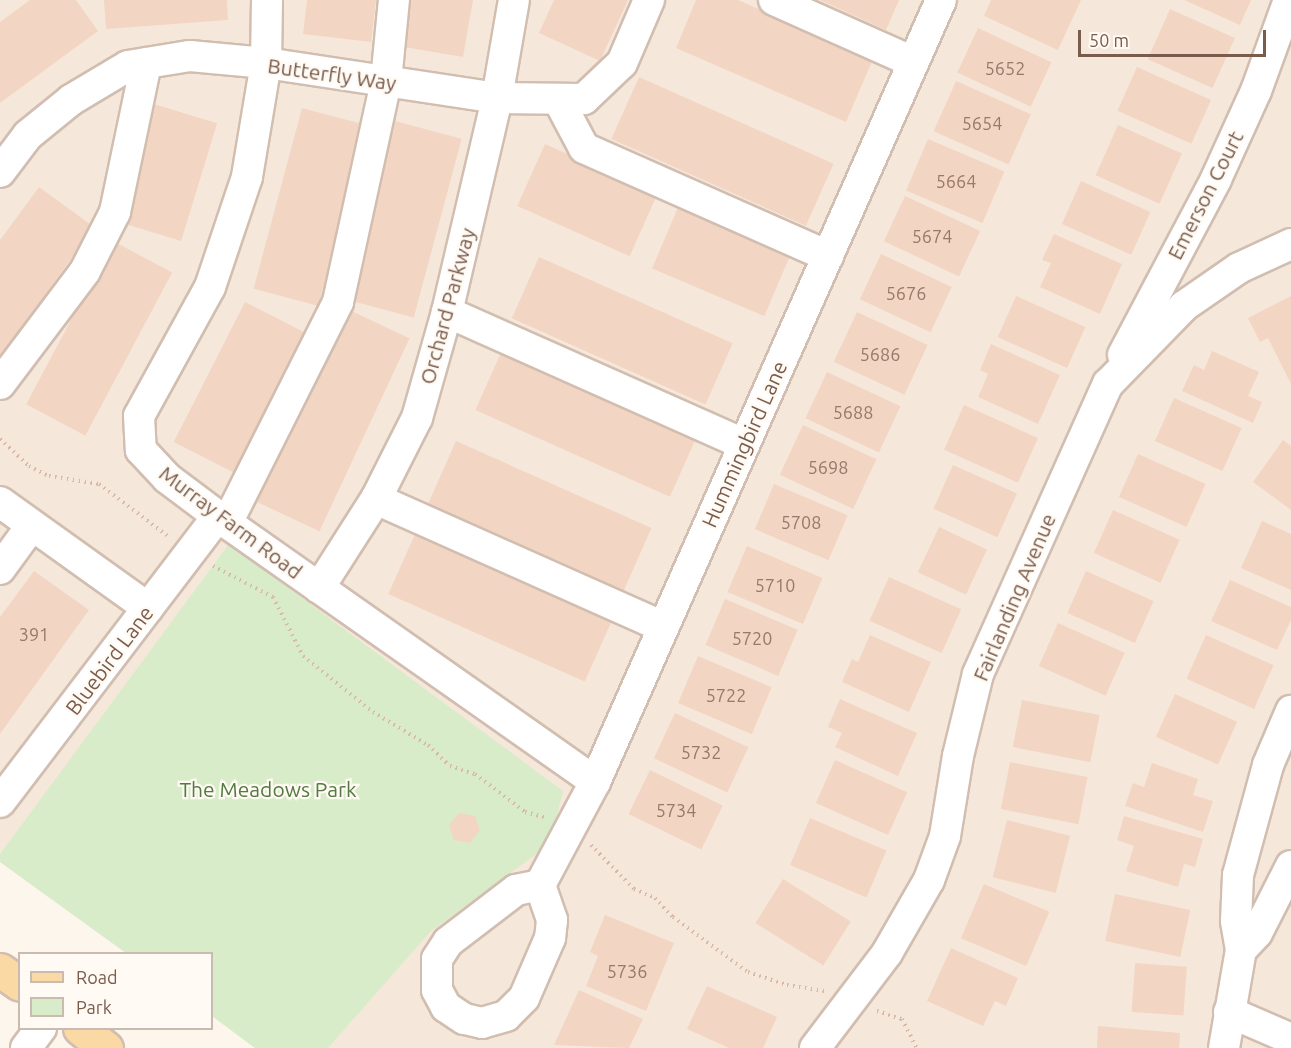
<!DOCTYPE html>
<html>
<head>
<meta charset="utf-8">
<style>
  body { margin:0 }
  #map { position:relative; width:1291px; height:1048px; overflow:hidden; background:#fdf6ec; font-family:Ubuntu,sans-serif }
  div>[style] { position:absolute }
  .residential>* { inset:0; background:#f5e8da }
  .green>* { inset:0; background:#d8ecc9 }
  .building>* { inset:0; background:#f3d5c3; transform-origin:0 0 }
  .path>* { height:4px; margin-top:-2px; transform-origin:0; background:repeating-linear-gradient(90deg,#d9b8a5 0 1.5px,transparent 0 6px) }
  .roads { filter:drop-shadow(2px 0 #d1beb0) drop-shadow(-2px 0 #d1beb0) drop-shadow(0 2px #d1beb0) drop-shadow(0 -2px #d1beb0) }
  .minor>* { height:30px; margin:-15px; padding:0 15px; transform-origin:15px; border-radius:15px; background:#fff }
  .major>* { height:33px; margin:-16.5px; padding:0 16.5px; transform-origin:16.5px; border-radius:16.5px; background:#fbd9a5 }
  span { translate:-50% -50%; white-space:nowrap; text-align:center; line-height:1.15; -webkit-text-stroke:4.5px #fffaf3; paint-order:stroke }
  .number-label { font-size:18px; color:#987a6a }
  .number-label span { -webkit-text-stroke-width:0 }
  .street-label { font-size:21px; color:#7a5c4d }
  .park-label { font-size:21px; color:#537a41 }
  .legend { position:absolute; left:18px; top:952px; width:195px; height:78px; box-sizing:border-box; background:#fffaf3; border:2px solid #cabbb1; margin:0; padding:8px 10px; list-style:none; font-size:18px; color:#7a5c4d }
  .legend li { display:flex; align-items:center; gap:12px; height:30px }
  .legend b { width:30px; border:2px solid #cabbb1 }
  .scale { position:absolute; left:1078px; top:30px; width:188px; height:27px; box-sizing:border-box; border:3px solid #7a5c4d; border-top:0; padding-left:8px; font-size:18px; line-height:21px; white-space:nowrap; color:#7a5c4d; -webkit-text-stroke:4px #fffaf3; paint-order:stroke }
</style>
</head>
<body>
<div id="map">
  <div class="residential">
    <div style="clip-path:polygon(0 0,1291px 0,1291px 1048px,255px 1048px,212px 1016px,212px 954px,126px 953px,0 862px)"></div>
  </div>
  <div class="green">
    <div style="clip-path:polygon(229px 544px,563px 791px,550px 844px,431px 931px,328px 1048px,255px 1048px,212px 1016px,212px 954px,126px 953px,0 862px,0 854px)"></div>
  </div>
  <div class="building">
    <div style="clip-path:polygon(30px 0,76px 0,98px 31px,0 103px,0 22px)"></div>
    <div style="clip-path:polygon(104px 0,227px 0,228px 20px,106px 29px)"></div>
    <div style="clip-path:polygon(307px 0,376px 0,371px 42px,303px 34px)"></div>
    <div style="clip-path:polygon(405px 0,473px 0,463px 57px,398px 46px)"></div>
    <div style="clip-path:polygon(554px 0,628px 0,600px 61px,539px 33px)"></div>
    <div style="clip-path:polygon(696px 0,738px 0,873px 59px,846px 122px,676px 48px)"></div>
    <div style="clip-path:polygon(820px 0,899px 0,886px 30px)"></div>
    <div style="clip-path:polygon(991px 0,1081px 0,1058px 50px,984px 16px)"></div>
    <div style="clip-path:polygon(1184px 0,1251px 0,1240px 25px)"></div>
    <div style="left:1170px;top:9px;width:71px;height:55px;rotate:24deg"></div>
    <div style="left:978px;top:28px;width:81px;height:49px;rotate:25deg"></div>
    <div style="left:1137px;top:67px;width:81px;height:48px;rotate:24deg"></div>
    <div style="left:639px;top:77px;width:213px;height:68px;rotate:24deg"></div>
    <div style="left:956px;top:81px;width:82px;height:55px;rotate:24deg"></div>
    <div style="left:154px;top:104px;width:66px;height:123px;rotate:17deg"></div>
    <div style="left:302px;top:108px;width:67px;height:187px;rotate:15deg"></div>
    <div style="left:395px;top:121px;width:69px;height:185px;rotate:15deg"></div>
    <div style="left:1118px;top:125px;width:70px;height:55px;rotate:24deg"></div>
    <div style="left:928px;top:139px;width:83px;height:56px;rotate:23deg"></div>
    <div style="left:545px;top:144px;width:123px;height:68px;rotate:24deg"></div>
    <div style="left:1081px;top:181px;width:76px;height:47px;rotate:24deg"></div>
    <div style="clip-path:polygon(39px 187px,94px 227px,0 357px,0 240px)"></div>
    <div style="left:905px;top:196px;width:83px;height:50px;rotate:25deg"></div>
    <div style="left:679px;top:205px;width:122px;height:69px;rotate:23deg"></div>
    <div style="clip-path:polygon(1054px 234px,1122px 264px,1100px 314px,1040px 287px,1051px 263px,1042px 260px)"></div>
    <div style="left:113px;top:241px;width:67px;height:185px;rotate:28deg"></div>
    <div style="left:881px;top:254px;width:78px;height:50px;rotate:25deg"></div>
    <div style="left:539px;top:257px;width:212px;height:67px;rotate:24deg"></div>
    <div style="left:1016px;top:296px;width:76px;height:45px;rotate:24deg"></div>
    <div style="clip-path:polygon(1291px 296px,1291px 384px,1268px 338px,1260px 342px,1248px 318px)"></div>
    <div style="left:245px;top:302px;width:70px;height:157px;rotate:27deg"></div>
    <div style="left:347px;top:309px;width:69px;height:213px;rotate:25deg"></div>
    <div style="left:857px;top:312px;width:78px;height:55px;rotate:25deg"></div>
    <div style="clip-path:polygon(991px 344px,1060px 375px,1038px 424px,978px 397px,988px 374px,980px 370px)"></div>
    <div style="left:503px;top:348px;width:213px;height:68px;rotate:24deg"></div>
    <div style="clip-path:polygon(1212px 351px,1259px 372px,1248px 396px,1262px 402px,1253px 423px,1182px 391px,1194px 365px,1204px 370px)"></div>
    <div style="left:827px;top:372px;width:81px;height:51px;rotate:25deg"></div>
    <div style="left:1174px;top:398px;width:74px;height:47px;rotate:24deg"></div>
    <div style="left:964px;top:405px;width:81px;height:49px;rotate:24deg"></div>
    <div style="left:803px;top:425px;width:81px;height:55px;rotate:25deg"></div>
    <div style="clip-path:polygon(1283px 440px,1291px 446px,1291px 510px,1253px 482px)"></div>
    <div style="left:456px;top:441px;width:214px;height:68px;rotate:24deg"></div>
    <div style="left:1138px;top:454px;width:74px;height:47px;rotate:24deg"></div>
    <div style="left:953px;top:465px;width:70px;height:48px;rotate:24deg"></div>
    <div style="left:774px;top:484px;width:80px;height:49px;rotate:23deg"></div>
    <div style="left:1113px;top:510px;width:73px;height:47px;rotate:24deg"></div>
    <div style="clip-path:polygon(1262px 521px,1291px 534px,1291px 590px,1241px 568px)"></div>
    <div style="left:939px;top:527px;width:53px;height:50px;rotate:25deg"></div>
    <div style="left:416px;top:532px;width:215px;height:68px;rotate:24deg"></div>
    <div style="left:747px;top:546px;width:82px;height:50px;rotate:23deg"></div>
    <div style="clip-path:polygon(34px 571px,89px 610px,0 734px,0 617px)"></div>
    <div style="left:1086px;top:571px;width:74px;height:46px;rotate:24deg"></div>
    <div style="left:889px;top:577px;width:79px;height:48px;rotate:24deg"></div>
    <div style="clip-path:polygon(1230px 580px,1291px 607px,1291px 620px,1277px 650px,1211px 621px)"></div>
    <div style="left:725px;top:599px;width:79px;height:50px;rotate:23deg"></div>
    <div style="left:1058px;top:623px;width:73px;height:47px;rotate:24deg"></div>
    <div style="clip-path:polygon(870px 635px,931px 662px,909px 712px,842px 682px,852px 659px,858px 662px)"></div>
    <div style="left:1206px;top:635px;width:74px;height:48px;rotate:24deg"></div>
    <div style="left:698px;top:656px;width:80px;height:51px;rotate:23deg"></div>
    <div style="left:1175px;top:694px;width:68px;height:47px;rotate:24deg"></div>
    <div style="clip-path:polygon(840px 699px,917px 733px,898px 776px,835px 747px,842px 733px,828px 727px)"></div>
    <div style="left:1022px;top:700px;width:79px;height:48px;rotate:11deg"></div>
    <div style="left:675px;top:713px;width:81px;height:50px;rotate:25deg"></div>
    <div style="left:835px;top:760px;width:79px;height:47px;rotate:24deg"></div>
    <div style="left:1010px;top:762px;width:79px;height:48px;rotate:11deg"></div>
    <div style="clip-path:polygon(1152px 763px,1198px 779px,1193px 795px,1213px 801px,1203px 832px,1125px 806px,1133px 783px,1144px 787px)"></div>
    <div style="left:650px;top:770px;width:81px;height:49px;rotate:26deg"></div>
    <div style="clip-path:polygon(459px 813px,475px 816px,480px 830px,470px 843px,454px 840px,449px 825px)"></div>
    <div style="clip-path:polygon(1124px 816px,1203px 839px,1195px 867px,1184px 864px,1178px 887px,1126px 871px,1134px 846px,1117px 840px)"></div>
    <div style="left:810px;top:818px;width:83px;height:51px;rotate:23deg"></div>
    <div style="left:1007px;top:820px;width:65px;height:59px;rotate:14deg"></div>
    <div style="left:783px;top:879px;width:80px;height:52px;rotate:32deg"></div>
    <div style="left:984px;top:884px;width:71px;height:59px;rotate:23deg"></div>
    <div style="left:1115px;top:894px;width:77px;height:48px;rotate:12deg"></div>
    <div style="clip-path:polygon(605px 915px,674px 943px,646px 1011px,586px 986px,598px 956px,590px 952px)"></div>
    <div style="clip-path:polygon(951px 948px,1018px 978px,1006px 1006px,995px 1001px,983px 1026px,927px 1001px)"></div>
    <div style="left:1135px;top:963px;width:52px;height:49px;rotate:4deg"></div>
    <div style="clip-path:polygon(707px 986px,777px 1017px,763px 1048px,729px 1048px,687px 1029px)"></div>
    <div style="clip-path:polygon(579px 990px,643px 1019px,629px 1048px,554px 1045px)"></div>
    <div style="clip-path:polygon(1098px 1026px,1180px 1033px,1179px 1048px,1097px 1048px)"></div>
  </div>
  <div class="path">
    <div style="left:0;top:439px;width:40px;rotate:43deg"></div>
    <div style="left:29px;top:466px;width:22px;rotate:27deg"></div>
    <div style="left:49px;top:476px;width:51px;rotate:9.1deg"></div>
    <div style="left:99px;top:484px;width:88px;rotate:37.1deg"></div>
    <div style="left:213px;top:566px;width:68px;rotate:27.3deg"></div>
    <div style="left:273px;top:597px;width:66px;rotate:63deg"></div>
    <div style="left:303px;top:656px;width:90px;rotate:38.7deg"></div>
    <div style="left:373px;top:712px;width:64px;rotate:31deg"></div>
    <div style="left:428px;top:745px;width:30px;rotate:44deg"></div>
    <div style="left:450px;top:766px;width:26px;rotate:18deg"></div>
    <div style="left:475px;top:774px;width:63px;rotate:37.2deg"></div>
    <div style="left:525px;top:812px;width:23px;rotate:15deg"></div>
    <div style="left:591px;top:845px;width:62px;rotate:45.7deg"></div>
    <div style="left:634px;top:889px;width:23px;rotate:23deg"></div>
    <div style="left:655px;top:898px;width:26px;rotate:47deg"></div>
    <div style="left:673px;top:917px;width:93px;rotate:36.3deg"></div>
    <div style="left:748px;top:972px;width:41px;rotate:18.4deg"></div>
    <div style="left:787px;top:985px;width:38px;rotate:9deg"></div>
    <div style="left:877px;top:1011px;width:26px;rotate:18deg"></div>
    <div style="left:902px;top:1019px;width:33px;rotate:63deg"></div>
  </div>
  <div class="roads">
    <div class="minor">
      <div style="left:267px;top:0;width:63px;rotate:90.9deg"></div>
      <div style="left:266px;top:63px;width:116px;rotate:99.5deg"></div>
      <div style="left:247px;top:177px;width:116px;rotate:108.6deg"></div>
      <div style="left:210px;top:287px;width:147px;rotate:118.8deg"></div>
      <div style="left:139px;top:416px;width:34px;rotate:87deg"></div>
      <div style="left:141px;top:450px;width:38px;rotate:47deg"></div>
      <div style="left:167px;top:478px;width:75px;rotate:36.9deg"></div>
      <div style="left:227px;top:523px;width:450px;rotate:35.1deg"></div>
      <div style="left:774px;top:0;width:152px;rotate:24deg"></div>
      <div style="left:559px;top:101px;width:53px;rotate:62deg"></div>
      <div style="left:584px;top:148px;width:267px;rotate:23.9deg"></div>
      <div style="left:0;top:172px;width:46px;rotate:-52.9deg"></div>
      <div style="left:28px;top:135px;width:55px;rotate:-39.1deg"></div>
      <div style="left:71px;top:100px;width:66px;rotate:-30.8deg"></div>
      <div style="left:128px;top:66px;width:63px;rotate:-9.2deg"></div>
      <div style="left:190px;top:56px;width:76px;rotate:5.3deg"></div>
      <div style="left:266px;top:63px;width:234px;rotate:8.6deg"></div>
      <div style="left:497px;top:98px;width:87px;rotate:0.7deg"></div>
      <div style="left:584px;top:99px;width:52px;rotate:-43.5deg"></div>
      <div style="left:622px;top:63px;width:69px;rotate:-66.8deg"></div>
      <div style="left:447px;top:312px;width:325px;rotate:24deg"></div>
      <div style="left:1123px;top:355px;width:199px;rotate:-62.1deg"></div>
      <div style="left:1216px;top:179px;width:97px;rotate:-65.6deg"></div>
      <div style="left:1256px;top:91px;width:97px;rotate:-70.1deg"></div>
      <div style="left:0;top:384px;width:141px;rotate:-53deg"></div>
      <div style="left:85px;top:271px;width:66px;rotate:-63deg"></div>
      <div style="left:115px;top:212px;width:152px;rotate:-78.2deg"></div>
      <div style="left:376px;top:499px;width:314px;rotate:24deg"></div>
      <div style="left:0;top:502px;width:182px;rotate:35.6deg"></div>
      <div style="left:227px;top:523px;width:247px;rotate:-63.3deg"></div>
      <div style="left:338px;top:302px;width:226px;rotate:-77.7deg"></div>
      <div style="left:386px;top:81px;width:81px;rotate:-84.4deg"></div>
      <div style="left:0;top:569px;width:54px;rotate:-54deg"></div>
      <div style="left:319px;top:588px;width:106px;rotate:-57.4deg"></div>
      <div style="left:376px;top:499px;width:91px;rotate:-63.2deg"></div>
      <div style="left:417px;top:418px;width:110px;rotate:-74.2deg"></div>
      <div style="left:447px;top:312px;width:220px;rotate:-76.8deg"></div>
      <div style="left:497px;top:98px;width:99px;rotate:-80.2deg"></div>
      <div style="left:0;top:802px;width:358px;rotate:-52.7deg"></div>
      <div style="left:540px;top:885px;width:37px;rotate:71deg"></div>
      <div style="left:552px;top:920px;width:18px;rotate:96deg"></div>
      <div style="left:550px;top:938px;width:65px;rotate:113.4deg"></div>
      <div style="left:524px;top:998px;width:25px;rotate:135deg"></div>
      <div style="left:506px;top:1016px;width:25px;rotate:164deg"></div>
      <div style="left:482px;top:1023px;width:18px;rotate:-167deg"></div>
      <div style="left:464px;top:1019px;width:22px;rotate:-146deg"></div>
      <div style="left:446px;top:1007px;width:19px;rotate:-118deg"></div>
      <div style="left:437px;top:990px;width:31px;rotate:-90deg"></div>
      <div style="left:437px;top:959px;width:20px;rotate:-57deg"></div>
      <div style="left:448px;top:942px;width:86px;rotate:-37.4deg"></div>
      <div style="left:516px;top:890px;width:25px;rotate:-12deg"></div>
      <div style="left:540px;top:885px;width:117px;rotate:-61.9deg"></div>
      <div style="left:595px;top:782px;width:855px;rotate:-66.13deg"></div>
      <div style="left:1241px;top:950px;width:23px;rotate:-47deg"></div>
      <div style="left:1257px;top:933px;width:75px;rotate:-63.1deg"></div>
      <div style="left:1229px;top:1012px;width:68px;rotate:23.5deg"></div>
      <div style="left:26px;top:1048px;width:25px;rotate:-53deg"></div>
      <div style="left:815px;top:1048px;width:119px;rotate:-52.8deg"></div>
      <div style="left:887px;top:953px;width:84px;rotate:-60.1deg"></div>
      <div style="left:929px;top:880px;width:47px;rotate:-70deg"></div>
      <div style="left:945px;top:836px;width:81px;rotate:-80.8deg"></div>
      <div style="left:958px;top:756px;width:84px;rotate:-76.3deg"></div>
      <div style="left:978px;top:674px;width:318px;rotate:-65.9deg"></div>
      <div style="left:1108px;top:384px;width:109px;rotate:-45.7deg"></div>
      <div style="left:1184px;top:306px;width:67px;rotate:-34.6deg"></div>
      <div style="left:1239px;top:268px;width:57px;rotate:-24.8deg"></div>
      <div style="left:1224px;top:1048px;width:99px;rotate:-80.2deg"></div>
      <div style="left:1241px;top:950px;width:29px;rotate:-100deg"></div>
      <div style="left:1236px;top:921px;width:46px;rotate:-87.5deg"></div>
      <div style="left:1238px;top:875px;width:114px;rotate:-74.7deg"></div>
      <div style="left:1268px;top:765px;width:59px;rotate:-66.9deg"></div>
    </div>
    <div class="major">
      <div style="left:0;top:970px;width:24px;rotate:35deg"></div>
      <div style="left:80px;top:1028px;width:33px;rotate:38deg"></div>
    </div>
  </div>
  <div class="number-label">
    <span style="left:1005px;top:68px">5652</span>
    <span style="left:982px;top:123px">5654</span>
    <span style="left:956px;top:181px">5664</span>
    <span style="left:932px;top:236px">5674</span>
    <span style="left:906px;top:293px">5676</span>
    <span style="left:880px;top:354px">5686</span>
    <span style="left:853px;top:412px">5688</span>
    <span style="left:828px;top:467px">5698</span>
    <span style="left:801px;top:522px">5708</span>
    <span style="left:775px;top:585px">5710</span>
    <span style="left:34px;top:634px">391</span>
    <span style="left:752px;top:638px">5720</span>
    <span style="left:726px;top:695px">5722</span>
    <span style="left:701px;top:752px">5732</span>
    <span style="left:676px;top:810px">5734</span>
    <span style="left:627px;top:971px">5736</span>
  </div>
  <div class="street-label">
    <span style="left:332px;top:74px;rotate:8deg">Butterfly Way</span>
    <span style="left:1205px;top:195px;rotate:-63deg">Emerson Court</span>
    <span style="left:447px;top:306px;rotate:-75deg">Orchard Parkway</span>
    <span style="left:744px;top:444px;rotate:-66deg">Hummingbird Lane</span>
    <span style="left:231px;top:522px;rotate:37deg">Murray Farm Road</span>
    <span style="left:1014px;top:597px;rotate:-67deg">Fairlanding Avenue</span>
    <span style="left:109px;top:660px;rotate:-53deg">Bluebird Lane</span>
  </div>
  <div class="park-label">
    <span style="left:268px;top:789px">The Meadows Park</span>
  </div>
  <ul class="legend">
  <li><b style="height:8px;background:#fbd9a5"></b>Road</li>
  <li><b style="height:16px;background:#d8ecc9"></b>Park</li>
  </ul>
  <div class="scale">50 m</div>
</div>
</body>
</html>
